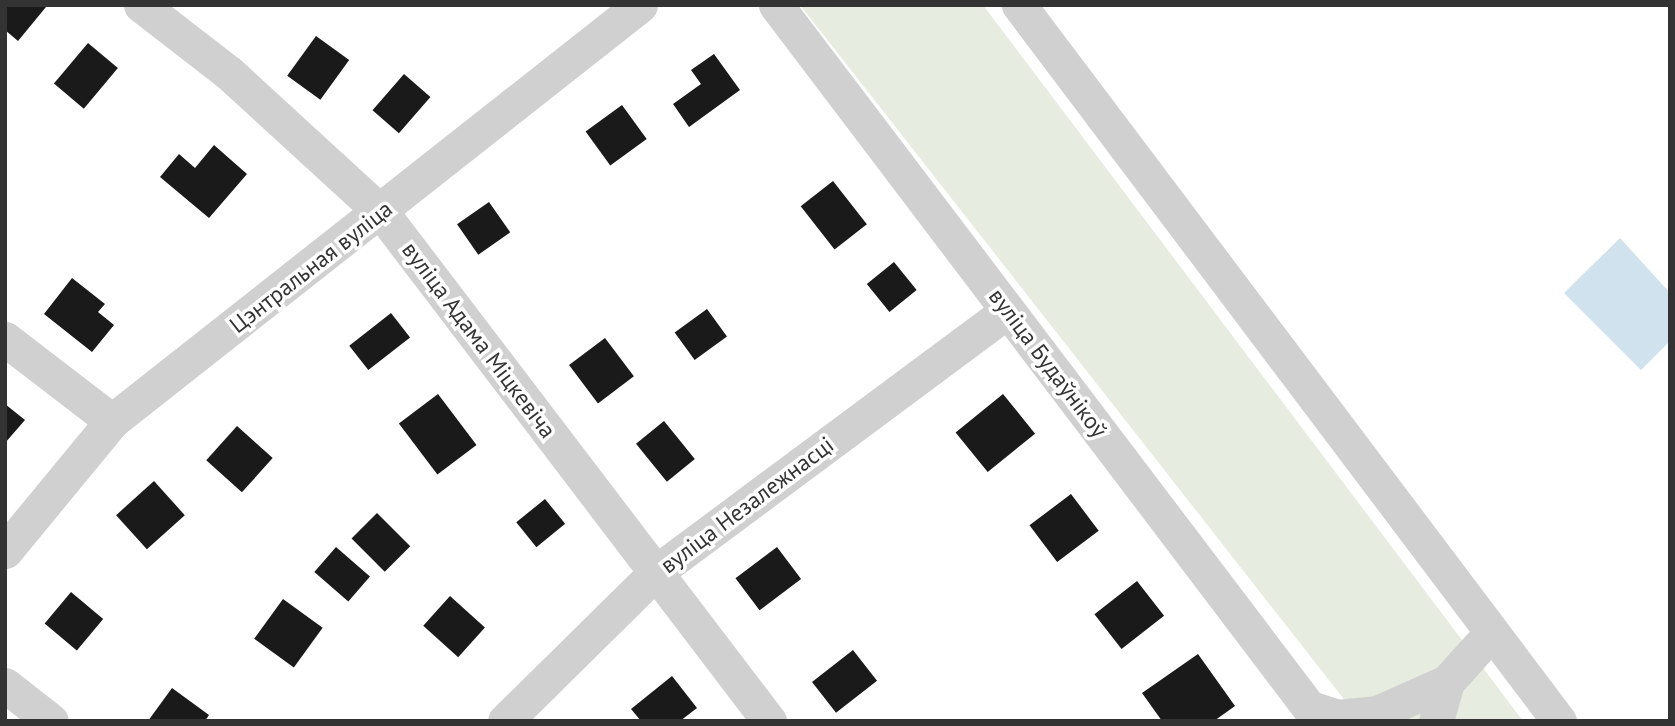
<!DOCTYPE html>
<html>
<head>
<meta charset="utf-8">
<style>
  body { margin:0 }
  #map { position:relative; width:1675px; height:726px; overflow:hidden; background:#fff; font-family:"PT Sans",sans-serif }
  div>[style] { position:absolute }
  .green>* { inset:0; background:#e6ecdf }
  .water>* { inset:0; background:#cfe2ee }
  .building>* { inset:0; background:#1a1a1a; transform-origin:0 0 }
  .minor>* { height:35px; margin:-17.5px; padding:0 17.5px; transform-origin:17.5px; border-radius:17.5px; background:#d0d0d0 }
  span { translate:-50% -50%; white-space:nowrap; text-align:center; line-height:1.15; -webkit-text-stroke:7px #fff; paint-order:stroke }
  .street-label { font-size:23px; color:#333 }
  .frame { position:absolute; inset:0; border:7px solid #333; pointer-events:none }
</style>
</head>
<body>
<div id="map">
  <div class="green">
    <div style="clip-path:polygon(800px 5px,983px 5px,1523px 721px,1361px 721px)"></div>
  </div>
  <div class="water">
    <div style="clip-path:polygon(1620px 238px,1670px 293px,1670px 341px,1641px 370px,1564px 293px)"></div>
  </div>
  <div class="building">
    <div style="clip-path:polygon(5px 5px,45px 5px,46px 7px,18px 41px,5px 30px)"></div>
    <div style="left:316px;top:36px;width:41px;height:49px;rotate:36deg"></div>
    <div style="left:88px;top:43px;width:39px;height:53px;rotate:40deg"></div>
    <div style="clip-path:polygon(714px 54px,740px 90px,689px 127px,673px 104px,701px 84px,691px 70px)"></div>
    <div style="left:404px;top:74px;width:35px;height:48px;rotate:41deg"></div>
    <div style="left:622px;top:105px;width:42px;height:45px;rotate:54deg"></div>
    <div style="clip-path:polygon(214px 145px,247px 174px,209px 218px,160px 177px,179px 154px,195px 168px)"></div>
    <div style="left:833px;top:181px;width:55px;height:41px;rotate:52deg"></div>
    <div style="left:489px;top:202px;width:37px;height:39px;rotate:55deg"></div>
    <div style="left:894px;top:262px;width:36px;height:35px;rotate:51deg"></div>
    <div style="clip-path:polygon(72px 278px,105px 304px,98px 312px,114px 325px,92px 352px,44px 314px)"></div>
    <div style="left:707px;top:309px;width:34px;height:40px;rotate:54deg"></div>
    <div style="left:391px;top:313px;width:31px;height:53px;rotate:52deg"></div>
    <div style="left:605px;top:338px;width:48px;height:45px;rotate:53deg"></div>
    <div style="left:438px;top:394px;width:64px;height:49px;rotate:53deg"></div>
    <div style="left:1003px;top:394px;width:51px;height:61px;rotate:51deg"></div>
    <div style="clip-path:polygon(5px 404px,25px 420px,5px 443px)"></div>
    <div style="left:664px;top:421px;width:49px;height:36px;rotate:51deg"></div>
    <div style="left:237px;top:426px;width:48px;height:46px;rotate:42deg"></div>
    <div style="left:154px;top:481px;width:46px;height:51px;rotate:48deg"></div>
    <div style="left:1071px;top:494px;width:46px;height:52px;rotate:53deg"></div>
    <div style="left:545px;top:499px;width:32px;height:37px;rotate:51deg"></div>
    <div style="left:377px;top:513px;width:47px;height:36px;rotate:45deg"></div>
    <div style="left:336px;top:547px;width:45px;height:33px;rotate:41deg"></div>
    <div style="left:777px;top:547px;width:40px;height:52px;rotate:53deg"></div>
    <div style="left:1137px;top:581px;width:44px;height:54px;rotate:52deg"></div>
    <div style="left:71px;top:592px;width:42px;height:41px;rotate:40deg"></div>
    <div style="left:450px;top:596px;width:47px;height:40px;rotate:42deg"></div>
    <div style="left:283px;top:599px;width:49px;height:49px;rotate:36deg"></div>
    <div style="left:853px;top:650px;width:39px;height:52px;rotate:52deg"></div>
    <div style="clip-path:polygon(1198px 654px,1235px 706px,1214px 721px,1162px 721px,1142px 693px)"></div>
    <div style="clip-path:polygon(672px 676px,697px 708px,680px 721px,641px 721px,631px 709px)"></div>
    <div style="clip-path:polygon(172px 688px,209px 715px,205px 721px,148px 721px)"></div>
  </div>
  <div class="minor">
    <div style="left:141px;top:5px;width:111px;rotate:37.7deg"></div>
    <div style="left:229px;top:73px;width:207px;rotate:42.5deg"></div>
    <div style="left:382px;top:213px;width:639px;rotate:52.7deg"></div>
    <div style="left:776px;top:5px;width:899px;rotate:52.82deg"></div>
    <div style="left:1019px;top:5px;width:897px;rotate:52.98deg"></div>
    <div style="left:5px;top:339px;width:135px;rotate:37.5deg"></div>
    <div style="left:5px;top:551px;width:168px;rotate:-50.5deg"></div>
    <div style="left:112px;top:421px;width:672px;rotate:-38.23deg"></div>
    <div style="left:5px;top:685px;width:58px;rotate:38deg"></div>
    <div style="left:1310px;top:708px;width:29px;rotate:18deg"></div>
    <div style="left:1338px;top:717px;width:39px;rotate:-6deg"></div>
    <div style="left:1377px;top:713px;width:77px;rotate:-23.9deg"></div>
    <div style="left:505px;top:721px;width:212px;rotate:-44.6deg"></div>
    <div style="left:656px;top:572px;width:438px;rotate:-36.6deg"></div>
    <div style="left:1436px;top:721px;width:41px;rotate:-74.2deg"></div>
    <div style="left:1447px;top:682px;width:67px;rotate:-48deg"></div>
  </div>
  <div class="street-label">
    <span style="left:311px;top:267px;rotate:-38deg">Цэнтральная вуліца</span>
    <span style="left:479px;top:340px;rotate:53deg">вуліца Адама Міцкевіча</span>
    <span style="left:1048px;top:363px;rotate:53deg">вуліца Будаўнікоў</span>
    <span style="left:747px;top:505px;rotate:-37deg">вуліца Незалежнасці</span>
  </div>
  <div class="frame"></div>
</div>
</body>
</html>
